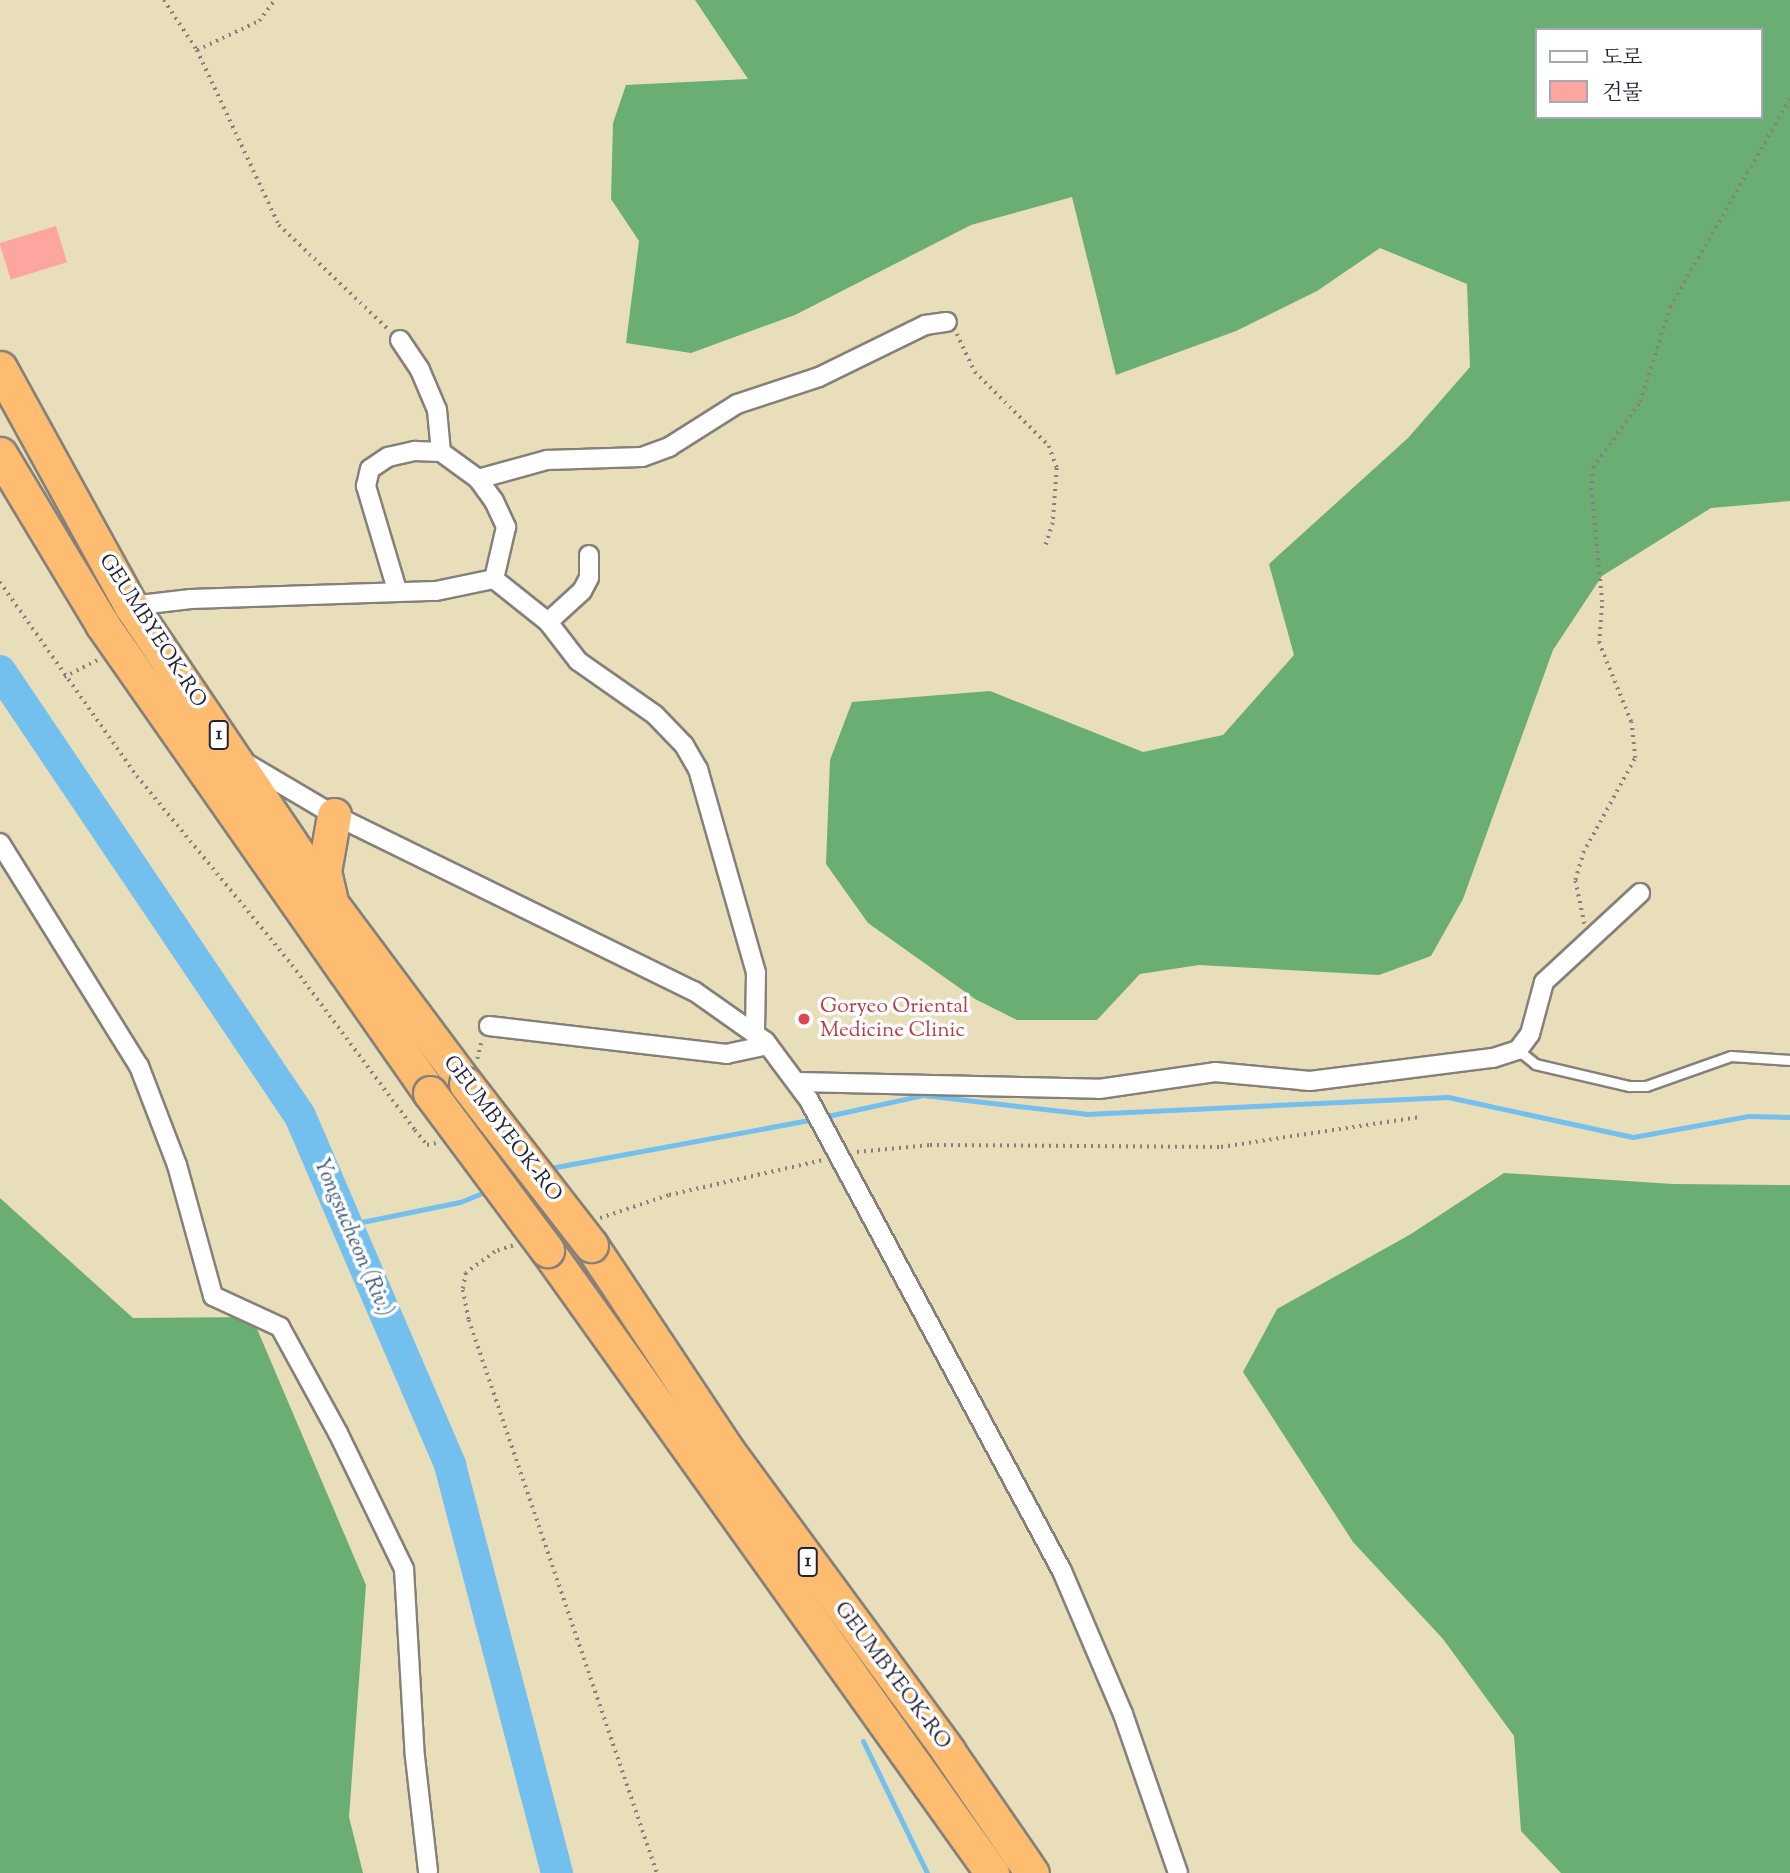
<!DOCTYPE html>
<html>
<head>
<meta charset="utf-8">
<style>
  body { margin:0 }
  #map { position:relative; width:1790px; height:1873px; overflow:hidden; background:#e8deba; font-family:"Sorts Mill Goudy","Noto Serif KR",serif }
  div>[style] { position:absolute }
  .forest>* { inset:0; background:#6aae73 }
  .stream>* { height:5px; margin:-2.5px; padding:0 2.5px; transform-origin:2.5px; border-radius:2.5px; background:#73bfed }
  .river>* { height:32px; margin:-16px; padding:0 16px; transform-origin:16px; border-radius:16px; background:#73bfed }
  .building>* { inset:0; background:#fda6a0; transform-origin:0 0 }
  .path>* { height:3.5px; margin-top:-1.75px; transform-origin:0; background:repeating-linear-gradient(90deg,#85807a 0 2px,transparent 0 7px) }
  .roads { filter:drop-shadow(2px 0 #85807a) drop-shadow(-2px 0 #85807a) drop-shadow(0 2px #85807a) drop-shadow(0 -2px #85807a) }
  .lane>* { height:9px; margin:-4.5px; padding:0 4.5px; transform-origin:4.5px; border-radius:4.5px; background:#fff }
  .street>* { height:18px; margin:-9px; padding:0 9px; transform-origin:9px; border-radius:9px; background:#fff }
  .highway>* { height:33px; margin:-16.5px; padding:0 16.5px; transform-origin:16.5px; border-radius:16.5px; background:#febc70 }
  .bridges { filter:drop-shadow(2px 0 #85807a) drop-shadow(-2px 0 #85807a) drop-shadow(0 2px #85807a) drop-shadow(0 -2px #85807a) }
  .highway-bridge>* { height:33px; margin:-16.5px; padding:0 16.5px; transform-origin:16.5px; border-radius:16.5px; background:#febc70 }
  .dots>* { width:19px; height:19px; translate:-50% -50%; box-sizing:border-box; border:4px solid #fff; border-radius:50% }
  span { translate:-50% -50%; white-space:nowrap; text-align:center; line-height:1.15; -webkit-text-stroke:7px #fff; paint-order:stroke }
  .shield-label span { padding:2px 5px; background:#fff; border:2px solid; border-radius:5px; -webkit-text-stroke-width:0 }
  .shield-label { font-size:19px; color:#22223b; font-weight:700 }
  .street-label { font-size:21px; color:#22223b }
  .health-label { font-size:21px; color:#be3a42 }
  .left { translate:0 -50%; text-align:left }
  .water-label { font-size:23px; color:#3e5979; font-style:italic }
  .legend { position:absolute; left:1535px; top:28px; width:228px; height:91px; box-sizing:border-box; background:#fff; border:2px solid #a7a7b1; margin:0; padding:9px 12px; list-style:none; font-size:21px; color:#22223b }
  .legend li { display:flex; align-items:center; gap:14px; height:35px }
  .legend b { width:35px; border:2px solid #a7a7b1 }
</style>
</head>
<body>
<div id="map">
  <div class="forest">
    <div style="clip-path:polygon(evenodd,695px 0,1790px 0,1790px 501px,1711px 508px,1602px 576px,1553px 650px,1463px 899px,1431px 956px,1379px 975px,1199px 965px,1140px 974px,1097px 1020px,1017px 1020px,975px 999px,868px 923px,826px 864px,830px 760px,852px 702px,990px 691px,1143px 752px,1223px 735px,1294px 655px,1269px 564px,1408px 438px,1470px 367px,1467px 284px,1380px 248px,1317px 291px,1236px 331px,1116px 375px,1072px 197px,971px 225px,795px 315px,691px 353px,626px 343px,639px 241px,611px 199px,613px 123px,626px 85px,748px 79px,695px 0,1536px 30px,1760px 30px,1760px 117px,1536px 117px,1536px 30px)"></div>
    <div style="clip-path:polygon(1504px 1173px,1673px 1184px,1790px 1185px,1790px 1873px,1561px 1873px,1521px 1831px,1514px 1736px,1443px 1639px,1353px 1542px,1243px 1372px,1277px 1309px,1411px 1234px)"></div>
    <div style="clip-path:polygon(0 1198px,133px 1318px,252px 1317px,366px 1585px,349px 1817px,363px 1873px,0 1873px)"></div>
  </div>
  <div class="stream">
    <div style="left:823px;top:1117px;width:102px;rotate:-12.4deg"></div>
    <div style="left:923px;top:1095px;width:164px;rotate:6.6deg"></div>
    <div style="left:1086px;top:1114px;width:362px;rotate:-2.7deg"></div>
    <div style="left:1448px;top:1097px;width:189px;rotate:12.2deg"></div>
    <div style="left:1633px;top:1137px;width:118px;rotate:-10.3deg"></div>
    <div style="left:1749px;top:1116px;width:41px;rotate:1.4deg"></div>
    <div style="left:545px;top:1169px;width:274px;rotate:-10.5deg"></div>
    <div style="left:347px;top:1225px;width:115px;rotate:-11.5deg"></div>
    <div style="left:460px;top:1202px;width:32px;rotate:-22deg"></div>
    <div style="left:863px;top:1741px;width:147px;rotate:64.1deg"></div>
  </div>
  <div class="river">
    <div style="left:0;top:671px;width:537px;rotate:56.01deg"></div>
    <div style="left:300px;top:1116px;width:380px;rotate:66.7deg"></div>
    <div style="left:450px;top:1465px;width:422px;rotate:75.3deg"></div>
  </div>
  <div class="building">
    <div style="left:56px;top:226px;width:38px;height:59px;rotate:73deg"></div>
  </div>
  <div class="path">
    <div style="left:164px;top:0;width:60px;rotate:56.6deg"></div>
    <div style="left:197px;top:50px;width:193px;rotate:64.9deg"></div>
    <div style="left:279px;top:225px;width:151px;rotate:43.7deg"></div>
    <div style="left:197px;top:50px;width:68px;rotate:-25.1deg"></div>
    <div style="left:259px;top:21px;width:26px;rotate:-53deg"></div>
    <div style="left:957px;top:334px;width:42px;rotate:64.7deg"></div>
    <div style="left:975px;top:372px;width:105px;rotate:45deg"></div>
    <div style="left:1049px;top:446px;width:23px;rotate:70deg"></div>
    <div style="left:1057px;top:468px;width:55px;rotate:94.2deg"></div>
    <div style="left:1053px;top:523px;width:23px;rotate:108deg"></div>
    <div style="left:0;top:582px;width:237px;rotate:54.8deg"></div>
    <div style="left:137px;top:776px;width:244px;rotate:50.6deg"></div>
    <div style="left:292px;top:965px;width:206px;rotate:53.3deg"></div>
    <div style="left:415px;top:1130px;width:19px;rotate:51deg"></div>
    <div style="left:427px;top:1145px;width:9px;rotate:-13deg"></div>
    <div style="left:64px;top:677px;width:37px;rotate:-27deg"></div>
    <div style="left:1584px;top:924px;width:45px;rotate:-101.6deg"></div>
    <div style="left:1575px;top:880px;width:28px;rotate:-73deg"></div>
    <div style="left:1583px;top:853px;width:108px;rotate:-61.3deg"></div>
    <div style="left:1635px;top:758px;width:36px;rotate:-96deg"></div>
    <div style="left:1631px;top:722px;width:85px;rotate:-112.1deg"></div>
    <div style="left:1599px;top:643px;width:41px;rotate:-85.8deg"></div>
    <div style="left:1602px;top:602px;width:113px;rotate:-95.6deg"></div>
    <div style="left:1591px;top:490px;width:22px;rotate:-85deg"></div>
    <div style="left:1593px;top:468px;width:81px;rotate:-54.5deg"></div>
    <div style="left:1640px;top:402px;width:100px;rotate:-72.5deg"></div>
    <div style="left:1670px;top:307px;width:241px;rotate:-60.1deg"></div>
    <div style="left:477px;top:1059px;width:21px;rotate:-76deg"></div>
    <div style="left:857px;top:1152px;width:73px;rotate:-5.5deg"></div>
    <div style="left:930px;top:1145px;width:291px;rotate:0.4deg"></div>
    <div style="left:1221px;top:1147px;width:201px;rotate:-8.6deg"></div>
    <div style="left:600px;top:1218px;width:73px;rotate:-18.4deg"></div>
    <div style="left:669px;top:1195px;width:158px;rotate:-12.8deg"></div>
    <div style="left:513px;top:1246px;width:19px;rotate:162deg"></div>
    <div style="left:495px;top:1252px;width:36px;rotate:144deg"></div>
    <div style="left:466px;top:1273px;width:17px;rotate:100deg"></div>
    <div style="left:463px;top:1290px;width:31px;rotate:79deg"></div>
    <div style="left:469px;top:1320px;width:584px;rotate:71.22deg"></div>
  </div>
  <div class="roads">
    <div class="lane">
      <div style="left:1518px;top:1050px;width:22px;rotate:39deg"></div>
      <div style="left:1535px;top:1064px;width:97px;rotate:13.2deg"></div>
      <div style="left:1629px;top:1086px;width:17px"></div>
      <div style="left:1646px;top:1086px;width:90px;rotate:-19.4deg"></div>
      <div style="left:1731px;top:1056px;width:59px;rotate:3.9deg"></div>
    </div>
    <div class="street">
      <div style="left:400px;top:340px;width:36px;rotate:56deg"></div>
      <div style="left:420px;top:370px;width:43px;rotate:67deg"></div>
      <div style="left:437px;top:410px;width:42px;rotate:84.6deg"></div>
      <div style="left:478px;top:479px;width:72px;rotate:-15.4deg"></div>
      <div style="left:547px;top:460px;width:95px;rotate:-1.8deg"></div>
      <div style="left:642px;top:457px;width:29px;rotate:-20deg"></div>
      <div style="left:669px;top:447px;width:80px;rotate:-32.3deg"></div>
      <div style="left:737px;top:404px;width:86px;rotate:-18.2deg"></div>
      <div style="left:819px;top:377px;width:118px;rotate:-26.1deg"></div>
      <div style="left:925px;top:325px;width:22px;rotate:-8deg"></div>
      <div style="left:397px;top:590px;width:109px;rotate:-106.6deg"></div>
      <div style="left:366px;top:486px;width:17px;rotate:-77deg"></div>
      <div style="left:370px;top:469px;width:22px;rotate:-34deg"></div>
      <div style="left:388px;top:457px;width:28px;rotate:-13deg"></div>
      <div style="left:415px;top:451px;width:26px;rotate:2deg"></div>
      <div style="left:441px;top:452px;width:46px;rotate:36.1deg"></div>
      <div style="left:478px;top:479px;width:27px;rotate:54deg"></div>
      <div style="left:494px;top:501px;width:29px;rotate:65deg"></div>
      <div style="left:506px;top:527px;width:53px;rotate:103deg"></div>
      <div style="left:131px;top:606px;width:60px;rotate:-6.7deg"></div>
      <div style="left:191px;top:599px;width:245px;rotate:-1.9deg"></div>
      <div style="left:436px;top:591px;width:59px;rotate:-11.7deg"></div>
      <div style="left:494px;top:579px;width:69px;rotate:38.5deg"></div>
      <div style="left:548px;top:622px;width:49px;rotate:52.4deg"></div>
      <div style="left:578px;top:661px;width:94px;rotate:35deg"></div>
      <div style="left:655px;top:715px;width:42px;rotate:46deg"></div>
      <div style="left:684px;top:745px;width:28px;rotate:60deg"></div>
      <div style="left:698px;top:769px;width:212px;rotate:74.1deg"></div>
      <div style="left:756px;top:973px;width:58px;rotate:91deg"></div>
      <div style="left:548px;top:622px;width:46px;rotate:-42.4deg"></div>
      <div style="left:582px;top:591px;width:15px;rotate:-62deg"></div>
      <div style="left:589px;top:578px;width:23px;rotate:-90deg"></div>
      <div style="left:246px;top:763px;width:102px;rotate:30.6deg"></div>
      <div style="left:334px;top:815px;width:401px;rotate:26.1deg"></div>
      <div style="left:694px;top:991px;width:87px;rotate:35.2deg"></div>
      <div style="left:765px;top:1041px;width:74px;rotate:53.3deg"></div>
      <div style="left:809px;top:1100px;width:535px;rotate:61.76deg"></div>
      <div style="left:1062px;top:1571px;width:155px;rotate:66.9deg"></div>
      <div style="left:1123px;top:1714px;width:168px;rotate:70.9deg"></div>
      <div style="left:0;top:843px;width:263px;rotate:58.1deg"></div>
      <div style="left:139px;top:1066px;width:106px;rotate:69deg"></div>
      <div style="left:177px;top:1165px;width:136px;rotate:74.6deg"></div>
      <div style="left:213px;top:1296px;width:74px;rotate:24.8deg"></div>
      <div style="left:280px;top:1327px;width:121px;rotate:61.3deg"></div>
      <div style="left:338px;top:1433px;width:151px;rotate:64.1deg"></div>
      <div style="left:404px;top:1569px;width:188px;rotate:86.7deg"></div>
      <div style="left:415px;top:1757px;width:115px;rotate:83.5deg"></div>
      <div style="left:489px;top:1026px;width:239px;rotate:6.7deg"></div>
      <div style="left:726px;top:1054px;width:43px;rotate:-12.1deg"></div>
      <div style="left:798px;top:1082px;width:301px;rotate:1.3deg"></div>
      <div style="left:1099px;top:1089px;width:117px;rotate:-8.3deg"></div>
      <div style="left:1215px;top:1072px;width:95px;rotate:5.4deg"></div>
      <div style="left:1310px;top:1081px;width:184px;rotate:-7.2deg"></div>
      <div style="left:1493px;top:1058px;width:26px;rotate:-18deg"></div>
      <div style="left:1518px;top:1050px;width:20px;rotate:-53deg"></div>
      <div style="left:1530px;top:1034px;width:54px;rotate:-74.9deg"></div>
      <div style="left:1544px;top:982px;width:131px;rotate:-42.8deg"></div>
    </div>
    <div class="highway">
      <div style="left:0;top:368px;width:272px;rotate:61.2deg"></div>
      <div style="left:131px;top:606px;width:358px;rotate:56deg"></div>
      <div style="left:331px;top:903px;width:226px;rotate:53.3deg"></div>
      <div style="left:0;top:454px;width:198px;rotate:59deg"></div>
      <div style="left:102px;top:624px;width:572px;rotate:55.03deg"></div>
      <div style="left:330px;top:897px;width:26px;rotate:-103deg"></div>
      <div style="left:324px;top:872px;width:58px;rotate:-80deg"></div>
      <div style="left:591px;top:1245px;width:247px;rotate:56.4deg"></div>
      <div style="left:728px;top:1451px;width:372px;rotate:53.7deg"></div>
      <div style="left:948px;top:1751px;width:148px;rotate:55.5deg"></div>
      <div style="left:547px;top:1250px;width:766px;rotate:54.46deg"></div>
    </div>
  </div>
  <div class="bridges">
    <div class="highway-bridge">
      <div style="left:466px;top:1084px;width:204px;rotate:52.2deg"></div>
      <div style="left:430px;top:1093px;width:196px;rotate:53.3deg"></div>
    </div>
  </div>
  <div class="dots">
    <div style="left:804px;top:1019px;background:#e0444e"></div>
  </div>
  <div class="shield-label">
    <span style="left:219px;top:735px">1</span>
    <span style="left:808px;top:1562px">1</span>
  </div>
  <div class="street-label">
    <span style="left:152px;top:631px;rotate:57deg">GEUMBYEOK-RO</span>
    <span style="left:502px;top:1129px;rotate:52deg">GEUMBYEOK-RO</span>
    <span style="left:892px;top:1676px;rotate:53deg">GEUMBYEOK-RO</span>
  </div>
  <div class="health-label">
    <span class="left" style="left:820px;top:1019px">Goryeo Oriental<br>Medicine Clinic</span>
  </div>
  <div class="water-label">
    <span style="left:352px;top:1238px;rotate:67deg">Yongsucheon (Riv.)</span>
  </div>
  <ul class="legend">
  <li><b style="height:9px;background:#fff"></b>도로</li>
  <li><b style="height:19px;background:#fda6a0"></b>건물</li>
  </ul>
</div>
</body>
</html>
